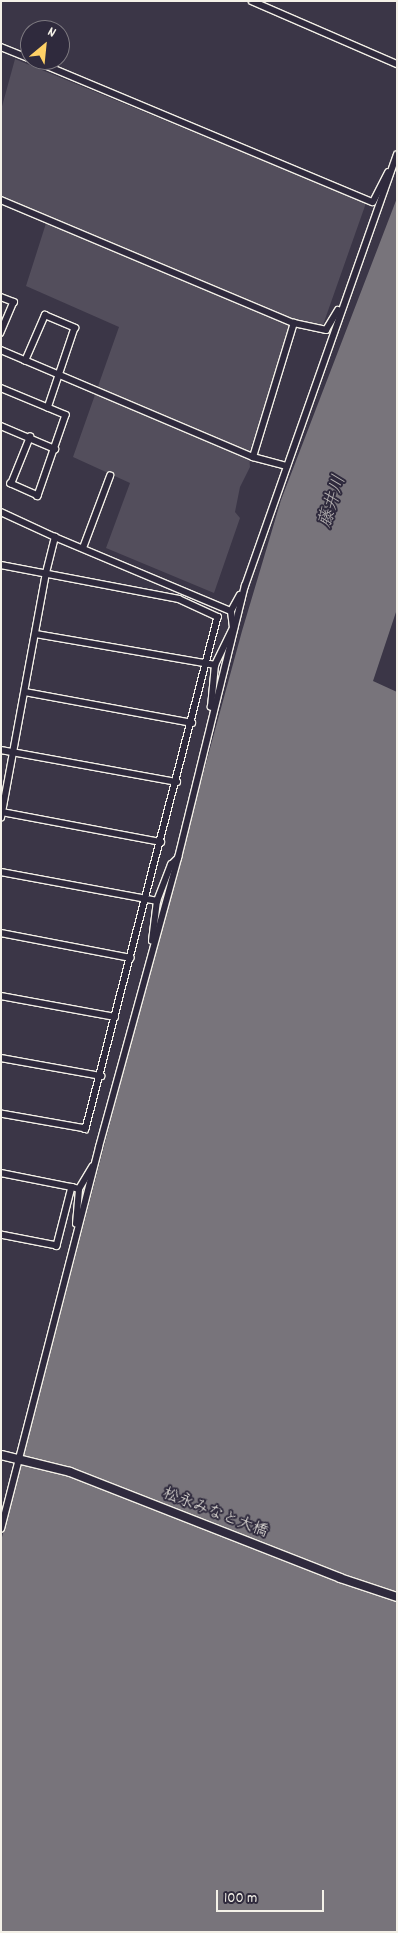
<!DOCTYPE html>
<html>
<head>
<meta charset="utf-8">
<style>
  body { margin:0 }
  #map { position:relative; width:398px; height:1933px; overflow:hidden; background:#3b3647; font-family:Dekko,"Klee One",sans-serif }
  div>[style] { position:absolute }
  .green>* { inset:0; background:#534e5c }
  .water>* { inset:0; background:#78747b }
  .roads { filter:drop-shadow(1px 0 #f4f1e8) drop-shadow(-1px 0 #f4f1e8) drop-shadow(0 1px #f4f1e8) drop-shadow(0 -1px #f4f1e8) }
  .minor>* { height:5.5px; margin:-2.75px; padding:0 2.75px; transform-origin:2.75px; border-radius:2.75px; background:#2f2a3d }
  .tertiary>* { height:8px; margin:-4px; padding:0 4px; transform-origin:4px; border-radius:4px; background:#2f2a3d }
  span { translate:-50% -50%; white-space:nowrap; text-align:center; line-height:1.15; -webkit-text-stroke:4px #2f2a3d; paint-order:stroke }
  .street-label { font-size:16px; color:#f4f1e8 }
  .water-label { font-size:18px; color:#b6b2b2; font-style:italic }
  .frame { position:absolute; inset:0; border:2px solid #f4f1e8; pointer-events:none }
  .north { position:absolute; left:20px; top:20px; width:50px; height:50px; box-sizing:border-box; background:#2f2a3d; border:1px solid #7e7a81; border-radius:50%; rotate:28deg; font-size:14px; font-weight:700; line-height:20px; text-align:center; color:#f4f1e8 }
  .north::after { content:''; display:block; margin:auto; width:18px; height:22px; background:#ffd166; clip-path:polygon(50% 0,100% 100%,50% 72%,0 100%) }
  .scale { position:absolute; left:216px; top:1890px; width:108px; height:22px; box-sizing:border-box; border:2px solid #f4f1e8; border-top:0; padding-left:6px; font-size:15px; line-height:18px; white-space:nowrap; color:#f4f1e8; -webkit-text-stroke:4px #2f2a3d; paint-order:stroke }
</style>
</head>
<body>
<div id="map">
  <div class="green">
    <div style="clip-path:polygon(15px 59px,366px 203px,323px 325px,294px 322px,249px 453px,250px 467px,240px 487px,235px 512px,240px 518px,214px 593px,106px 548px,130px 483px,73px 457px,119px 327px,26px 286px,48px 217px,1px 196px,1px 110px)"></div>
  </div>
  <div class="water">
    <div style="clip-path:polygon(397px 198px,397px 609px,373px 681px,397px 692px,397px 1932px,1px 1932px,1px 1541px,157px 943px,242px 631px,281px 500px)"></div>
  </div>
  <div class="roads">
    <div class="minor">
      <div style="left:252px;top:1px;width:158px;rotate:23.5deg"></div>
      <div style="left:1px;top:47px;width:31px;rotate:22deg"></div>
      <div style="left:33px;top:60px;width:368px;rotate:22.7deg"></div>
      <div style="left:373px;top:202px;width:33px;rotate:-63deg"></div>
      <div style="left:1px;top:200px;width:318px;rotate:22.8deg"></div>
      <div style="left:294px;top:323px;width:33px;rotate:12deg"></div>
      <div style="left:326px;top:330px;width:23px;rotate:-59deg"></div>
      <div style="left:1px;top:297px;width:14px;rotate:21deg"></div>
      <div style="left:14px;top:302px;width:34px;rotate:113deg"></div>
      <div style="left:1px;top:350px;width:274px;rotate:23deg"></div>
      <div style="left:253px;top:457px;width:35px;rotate:15deg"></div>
      <div style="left:25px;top:361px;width:50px;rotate:-66.5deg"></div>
      <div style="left:45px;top:315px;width:33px;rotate:23deg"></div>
      <div style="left:75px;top:328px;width:84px;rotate:108.6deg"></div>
      <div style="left:1px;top:388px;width:70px;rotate:22.6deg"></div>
      <div style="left:66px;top:415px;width:86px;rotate:109.1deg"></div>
      <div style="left:38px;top:496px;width:30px;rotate:-156deg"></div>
      <div style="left:11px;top:484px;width:51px;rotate:-68deg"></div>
      <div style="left:1px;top:426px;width:59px;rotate:23.1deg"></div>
      <div style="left:253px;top:457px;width:140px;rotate:-73deg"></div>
      <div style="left:1px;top:512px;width:60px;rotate:24.8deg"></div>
      <div style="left:55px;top:537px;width:191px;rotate:22.8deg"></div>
      <div style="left:231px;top:611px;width:18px;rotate:-61deg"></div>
      <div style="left:83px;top:548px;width:77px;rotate:-69.4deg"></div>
      <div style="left:1px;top:565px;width:181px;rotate:10.8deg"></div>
      <div style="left:179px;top:599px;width:43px;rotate:24.8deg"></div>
      <div style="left:218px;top:617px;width:529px;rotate:104.46deg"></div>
      <div style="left:86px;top:1129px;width:86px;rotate:-170deg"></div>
      <div style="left:36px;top:634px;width:182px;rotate:9.8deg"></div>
      <div style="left:215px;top:665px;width:41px;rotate:-64.1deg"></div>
      <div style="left:233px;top:628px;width:17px;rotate:-97deg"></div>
      <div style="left:25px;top:692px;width:170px;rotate:10.5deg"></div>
      <div style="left:214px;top:708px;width:3px;rotate:-162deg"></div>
      <div style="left:211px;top:707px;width:42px;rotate:-84.6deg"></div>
      <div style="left:1px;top:750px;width:179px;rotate:10.3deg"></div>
      <div style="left:2px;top:812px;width:162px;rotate:10.7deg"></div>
      <div style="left:1px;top:818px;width:249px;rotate:-79.6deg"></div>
      <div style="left:46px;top:573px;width:37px;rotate:-76deg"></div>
      <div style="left:1px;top:872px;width:159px;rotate:10.5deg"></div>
      <div style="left:157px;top:901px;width:39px;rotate:-69deg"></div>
      <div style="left:171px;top:865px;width:8px;rotate:-45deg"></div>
      <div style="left:1px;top:933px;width:132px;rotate:10.9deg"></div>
      <div style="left:152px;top:941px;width:40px;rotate:-82.9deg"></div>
      <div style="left:1px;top:996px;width:116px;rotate:10.4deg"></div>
      <div style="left:1px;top:1058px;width:102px;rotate:10.2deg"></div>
      <div style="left:1px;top:1173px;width:72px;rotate:11.2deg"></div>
      <div style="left:72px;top:1187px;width:61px;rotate:104.3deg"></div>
      <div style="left:57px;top:1246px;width:57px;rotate:-168.9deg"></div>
      <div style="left:72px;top:1187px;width:7px;rotate:16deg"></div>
      <div style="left:79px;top:1189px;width:26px;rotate:-59deg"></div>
      <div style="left:76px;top:1224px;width:35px;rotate:-85deg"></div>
      <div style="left:1px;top:1529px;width:394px;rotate:-75.6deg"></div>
      <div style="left:99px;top:1147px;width:300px;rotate:-74.7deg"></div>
      <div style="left:178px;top:858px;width:280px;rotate:-76.2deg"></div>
      <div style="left:245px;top:586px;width:457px;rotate:-70.6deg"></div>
    </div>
    <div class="tertiary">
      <div style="left:1px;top:1455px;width:71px;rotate:13.8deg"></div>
      <div style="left:70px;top:1472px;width:290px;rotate:21.4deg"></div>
      <div style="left:340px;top:1578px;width:60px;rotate:18.4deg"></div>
    </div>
  </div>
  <div class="street-label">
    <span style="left:215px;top:1514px;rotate:21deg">松永みなと大橋</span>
  </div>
  <div class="water-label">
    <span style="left:334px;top:502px;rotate:-73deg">藤井川</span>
  </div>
  <div class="frame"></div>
  <div class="north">N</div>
  <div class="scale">100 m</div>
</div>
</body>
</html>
